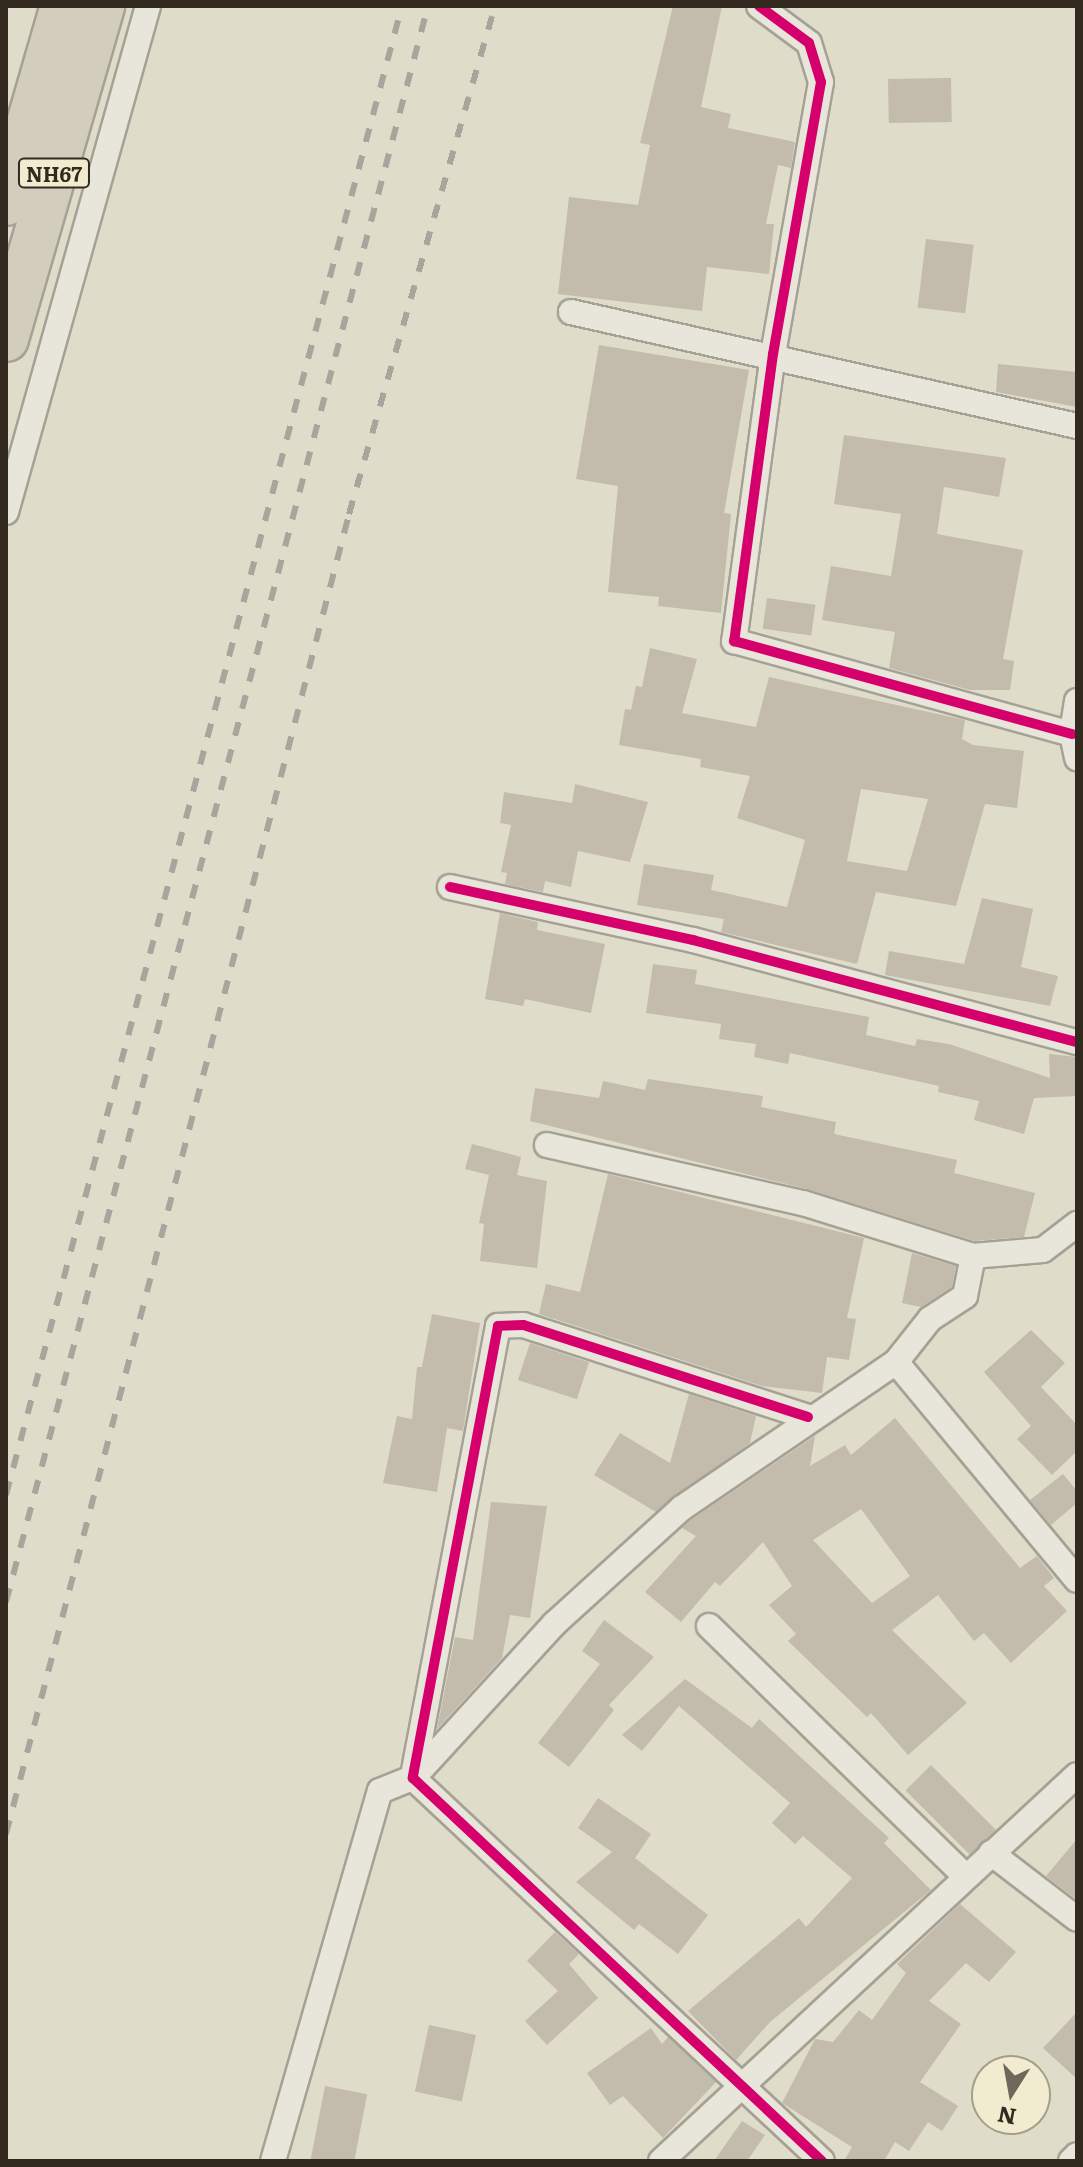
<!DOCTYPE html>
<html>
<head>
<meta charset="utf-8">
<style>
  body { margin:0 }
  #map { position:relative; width:1083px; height:2167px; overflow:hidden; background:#e0dcca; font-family:Literata,serif }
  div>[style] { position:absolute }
  .building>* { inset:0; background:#c3bbab; transform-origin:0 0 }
  .roads { filter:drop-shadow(2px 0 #a5a194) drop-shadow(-2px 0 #a5a194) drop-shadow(0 2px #a5a194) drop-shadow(0 -2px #a5a194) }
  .street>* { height:24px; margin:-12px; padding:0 12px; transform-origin:12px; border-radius:12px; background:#e8e6db }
  .highway>* { height:44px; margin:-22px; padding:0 22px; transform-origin:22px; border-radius:22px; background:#d2cdbc }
  .rail>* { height:6px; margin-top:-3px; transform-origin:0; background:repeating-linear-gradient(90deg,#a7a59c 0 14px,transparent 0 28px) }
  .cycleway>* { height:10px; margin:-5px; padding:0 5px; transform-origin:5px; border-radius:5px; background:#d6006c }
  span { translate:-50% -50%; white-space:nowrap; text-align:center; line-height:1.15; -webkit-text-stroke:6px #f1ecd0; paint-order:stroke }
  .shield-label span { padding:2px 6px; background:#f1ecd0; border:2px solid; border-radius:6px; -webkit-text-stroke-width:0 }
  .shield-label { font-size:20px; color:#322a1e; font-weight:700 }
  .frame { position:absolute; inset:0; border:8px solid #322a1e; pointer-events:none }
  .north { position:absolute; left:971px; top:2055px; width:80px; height:80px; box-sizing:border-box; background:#f1ecd0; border:2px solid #a59e89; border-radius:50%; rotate:191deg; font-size:22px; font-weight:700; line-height:32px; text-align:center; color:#322a1e }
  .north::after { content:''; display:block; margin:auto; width:28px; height:36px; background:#6f685a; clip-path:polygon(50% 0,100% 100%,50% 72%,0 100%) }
</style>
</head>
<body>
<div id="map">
  <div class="building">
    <div style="clip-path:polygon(673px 6px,722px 6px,701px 107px,731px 114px,728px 128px,795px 142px,791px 168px,778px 165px,766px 224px,774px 224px,769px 274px,707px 267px,702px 311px,558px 294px,569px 197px,638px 205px,650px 145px,640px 143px)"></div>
    <div style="left:951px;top:78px;width:44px;height:63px;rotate:89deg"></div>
    <div style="left:926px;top:239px;width:48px;height:69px;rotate:7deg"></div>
    <div style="clip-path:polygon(599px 345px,749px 370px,724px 513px,731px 514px,721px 613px,658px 606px,659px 597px,608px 592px,618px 486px,576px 479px)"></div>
    <div style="clip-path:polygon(998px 364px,1077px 372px,1077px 407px,996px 392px)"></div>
    <div style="clip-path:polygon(844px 435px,1006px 458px,999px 497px,944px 487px,937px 534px,1023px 550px,1003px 659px,1014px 661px,1010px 690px,970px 690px,889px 668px,895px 632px,822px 620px,831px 566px,891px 576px,901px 514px,834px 504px)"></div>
    <div style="left:767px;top:598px;width:49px;height:31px;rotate:8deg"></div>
    <div style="clip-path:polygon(evenodd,650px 648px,697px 659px,682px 713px,756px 727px,769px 677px,965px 720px,962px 739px,973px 745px,1024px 751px,1017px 808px,985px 804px,956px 906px,876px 892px,857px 964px,721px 932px,724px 919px,637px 905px,644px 864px,714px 875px,711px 890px,787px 907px,805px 840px,737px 818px,750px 776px,700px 767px,701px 759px,619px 745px,625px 709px,631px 710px,636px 686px,642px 687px,650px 648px,861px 789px,928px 799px,907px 871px,847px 861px,861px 789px)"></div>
    <div style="clip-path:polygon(575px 784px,648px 802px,630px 862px,578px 851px,571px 887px,545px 881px,543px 892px,505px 884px,507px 873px,501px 872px,511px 825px,500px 823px,504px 792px,572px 803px)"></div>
    <div style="clip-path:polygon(982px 898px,1033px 909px,1021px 967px,1058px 976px,1050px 1006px,885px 975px,889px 951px,964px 964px)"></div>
    <div style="clip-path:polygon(500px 913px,538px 922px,537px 930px,605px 944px,591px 1013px,525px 999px,523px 1006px,485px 999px)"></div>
    <div style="clip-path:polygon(653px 964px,697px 970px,695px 984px,869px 1017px,866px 1035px,915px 1046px,917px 1039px,949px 1044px,1050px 1078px,1049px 1054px,1077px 1057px,1077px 1096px,1034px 1098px,1024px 1134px,974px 1120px,979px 1101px,938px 1092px,939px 1086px,790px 1053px,788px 1064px,754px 1057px,756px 1044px,719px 1039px,721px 1024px,646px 1013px)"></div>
    <div style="clip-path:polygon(648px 1079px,763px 1096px,761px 1107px,836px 1122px,834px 1134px,957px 1160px,954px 1173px,1035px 1193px,1024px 1237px,975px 1241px,807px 1189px,530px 1121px,535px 1088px,599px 1098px,603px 1081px,645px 1090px)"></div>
    <div style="clip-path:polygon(472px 1144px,521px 1157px,517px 1175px,547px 1181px,537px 1268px,480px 1261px,484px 1224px,479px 1223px,489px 1175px,465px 1169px)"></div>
    <div style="clip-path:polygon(608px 1174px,864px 1238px,847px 1318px,856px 1319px,849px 1360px,827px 1357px,822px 1393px,762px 1386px,539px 1314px,546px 1284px,580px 1292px)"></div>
    <div style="clip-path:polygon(912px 1253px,956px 1266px,952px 1287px,921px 1307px,902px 1303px)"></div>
    <div style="clip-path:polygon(432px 1314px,480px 1323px,463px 1431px,447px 1428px,437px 1492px,383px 1483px,397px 1416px,412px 1419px,417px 1367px,422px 1367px)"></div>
    <div style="clip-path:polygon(1031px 1330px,1065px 1363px,1041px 1387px,1077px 1425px,1077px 1451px,1052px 1475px,1017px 1439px,1031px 1426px,984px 1372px)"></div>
    <div style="left:530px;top:1343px;width:62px;height:39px;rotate:18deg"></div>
    <div style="clip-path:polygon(689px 1394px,756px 1416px,750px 1443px,656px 1512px,594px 1475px,620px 1433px,670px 1463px)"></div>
    <div style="clip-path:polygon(evenodd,895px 1418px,1020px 1568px,1037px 1556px,1054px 1578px,1044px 1586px,1067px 1611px,1011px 1663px,984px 1633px,974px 1641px,938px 1595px,892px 1630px,967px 1703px,908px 1755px,871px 1713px,867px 1717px,788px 1641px,796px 1634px,769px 1605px,792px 1586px,763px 1542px,720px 1586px,715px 1582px,681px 1622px,645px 1592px,696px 1536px,682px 1528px,691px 1520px,815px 1436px,810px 1466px,845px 1445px,851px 1455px,895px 1418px,861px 1509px,910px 1576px,872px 1603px,813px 1540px,861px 1509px)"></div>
    <div style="clip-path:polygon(1063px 1474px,1077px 1491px,1077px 1503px,1051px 1525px,1030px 1500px)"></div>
    <div style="clip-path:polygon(491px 1502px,547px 1506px,530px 1618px,510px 1615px,502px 1658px,437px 1729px,455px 1637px,473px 1640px)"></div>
    <div style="clip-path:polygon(604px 1620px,654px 1657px,609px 1705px,614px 1710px,569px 1767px,538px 1743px,600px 1664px,582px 1651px)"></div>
    <div style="clip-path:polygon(685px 1679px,752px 1728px,759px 1719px,889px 1838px,884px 1843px,931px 1890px,770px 2022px,736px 2060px,688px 2011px,799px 1918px,806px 1927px,852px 1878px,803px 1836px,795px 1844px,772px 1823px,790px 1803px,679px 1706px,642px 1751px,622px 1735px)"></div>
    <div style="left:931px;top:1765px;width:92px;height:36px;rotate:45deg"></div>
    <div style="clip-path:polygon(598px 1798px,651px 1834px,635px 1858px,708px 1915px,678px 1954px,639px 1924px,634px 1930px,576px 1882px,612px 1852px,578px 1828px)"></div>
    <div style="clip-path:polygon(1077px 1839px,1077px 1900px,1046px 1876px)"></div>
    <div style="clip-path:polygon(960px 1904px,1016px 1952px,989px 1982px,966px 1963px,929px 2001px,961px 2024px,920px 2082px,958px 2106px,942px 2131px,928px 2122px,909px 2151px,895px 2142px,884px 2161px,844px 2161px,852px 2147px,782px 2103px,815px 2039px,833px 2042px,859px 2010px,872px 2020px,906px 1973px,897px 1964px)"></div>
    <div style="clip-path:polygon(555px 1932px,579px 1954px,569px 1964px,598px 1998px,547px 2045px,525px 2021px,558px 1991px,527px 1961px)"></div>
    <div style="clip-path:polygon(1077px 2012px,1077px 2079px,1043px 2048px)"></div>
    <div style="left:429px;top:2025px;width:48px;height:68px;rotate:12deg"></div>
    <div style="clip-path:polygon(651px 2028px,662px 2044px,668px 2037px,716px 2082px,663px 2138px,623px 2096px,610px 2105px,587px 2073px)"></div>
    <div style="left:325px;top:2086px;width:43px;height:76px;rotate:11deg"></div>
    <div style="clip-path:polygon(742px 2121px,765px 2135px,747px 2161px,714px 2161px)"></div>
  </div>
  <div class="roads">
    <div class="street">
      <div style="left:759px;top:6px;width:62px;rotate:36.5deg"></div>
      <div style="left:809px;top:43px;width:41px;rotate:72.9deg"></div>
      <div style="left:821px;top:82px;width:276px;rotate:100deg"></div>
      <div style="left:773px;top:354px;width:290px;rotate:97.7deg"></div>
      <div style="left:734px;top:641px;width:351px;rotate:15.4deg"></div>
      <div style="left:571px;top:312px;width:519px;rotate:12.7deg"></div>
      <div style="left:6px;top:512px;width:526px;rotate:-74.32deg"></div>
      <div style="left:1077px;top:701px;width:33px;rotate:99deg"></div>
      <div style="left:1072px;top:734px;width:25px;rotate:78deg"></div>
      <div style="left:450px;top:887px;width:249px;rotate:12.3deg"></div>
      <div style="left:693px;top:940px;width:397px;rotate:14.9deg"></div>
      <div style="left:547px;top:1145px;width:262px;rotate:12.8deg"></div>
      <div style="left:803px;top:1203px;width:178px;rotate:17.3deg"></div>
      <div style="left:973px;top:1256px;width:70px;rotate:-4.9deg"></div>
      <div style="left:1043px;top:1250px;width:43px;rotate:-37.4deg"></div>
      <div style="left:896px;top:1362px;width:283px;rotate:50.3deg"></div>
      <div style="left:808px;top:1417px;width:299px;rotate:-162.1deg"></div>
      <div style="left:523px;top:1325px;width:25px;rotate:178deg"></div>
      <div style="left:498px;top:1326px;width:460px;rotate:100.7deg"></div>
      <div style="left:413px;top:1778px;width:560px;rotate:43.12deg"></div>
      <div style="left:709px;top:1626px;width:359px;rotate:44.3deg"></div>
      <div style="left:991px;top:1853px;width:108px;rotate:37.5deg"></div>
      <div style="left:273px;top:2161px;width:385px;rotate:-73.9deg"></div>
      <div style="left:380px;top:1791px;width:35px;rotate:-22deg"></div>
      <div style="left:413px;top:1778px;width:209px;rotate:-47.5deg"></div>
      <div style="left:554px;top:1624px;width:173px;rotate:-42.2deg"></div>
      <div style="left:682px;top:1508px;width:259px;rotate:-34.3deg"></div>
      <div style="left:896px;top:1362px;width:55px;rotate:-51.7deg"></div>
      <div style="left:930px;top:1319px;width:42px;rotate:-33.3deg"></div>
      <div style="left:965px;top:1296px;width:41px;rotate:-78.7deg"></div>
      <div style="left:661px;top:2161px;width:567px;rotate:-42.86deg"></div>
      <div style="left:1071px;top:2161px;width:8px;rotate:-45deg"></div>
    </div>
    <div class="highway">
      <div style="left:6px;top:203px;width:205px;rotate:-73.9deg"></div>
      <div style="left:6px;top:339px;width:347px;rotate:-73.9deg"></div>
    </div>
  </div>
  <div class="rail">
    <div style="left:6px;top:1495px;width:1541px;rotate:-75.11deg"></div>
    <div style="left:6px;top:1602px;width:1651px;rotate:-75.19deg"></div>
    <div style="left:6px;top:1834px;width:1364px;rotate:-75.43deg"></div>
    <div style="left:349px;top:514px;width:529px;rotate:-73.97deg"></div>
  </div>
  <div class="cycleway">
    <div style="left:759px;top:6px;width:62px;rotate:36.5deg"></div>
    <div style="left:809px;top:43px;width:41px;rotate:72.9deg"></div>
    <div style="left:821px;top:82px;width:276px;rotate:100deg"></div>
    <div style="left:773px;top:354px;width:290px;rotate:97.7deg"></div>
    <div style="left:734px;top:641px;width:351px;rotate:15.4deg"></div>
    <div style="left:450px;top:887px;width:249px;rotate:12.3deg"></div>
    <div style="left:693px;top:940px;width:397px;rotate:14.9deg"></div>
    <div style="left:808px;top:1417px;width:299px;rotate:-162.1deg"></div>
    <div style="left:523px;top:1325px;width:25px;rotate:178deg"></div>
    <div style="left:498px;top:1326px;width:460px;rotate:100.7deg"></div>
    <div style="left:413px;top:1778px;width:560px;rotate:43.12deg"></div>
  </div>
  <div class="shield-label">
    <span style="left:54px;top:173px">NH67</span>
  </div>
  <div class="frame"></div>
  <div class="north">N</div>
</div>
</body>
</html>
